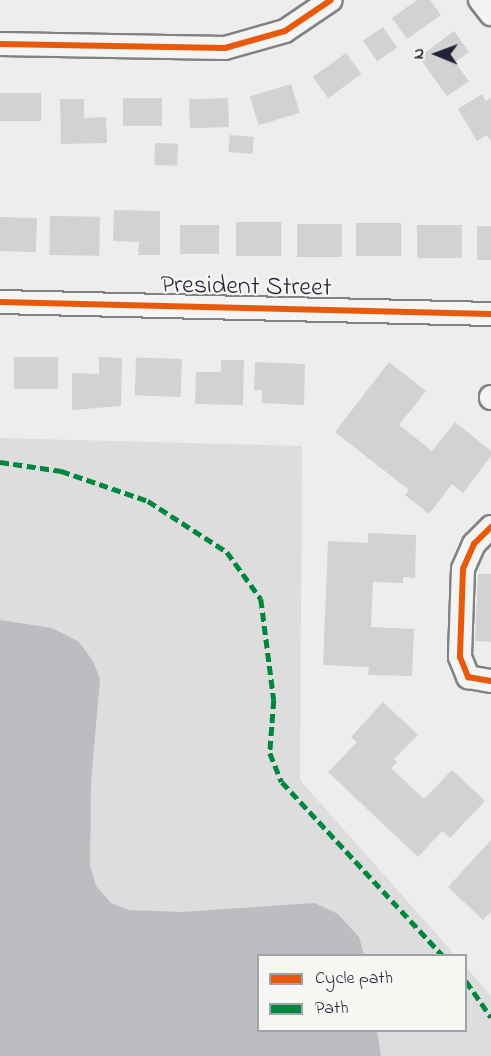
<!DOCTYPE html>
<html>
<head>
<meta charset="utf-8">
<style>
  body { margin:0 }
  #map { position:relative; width:491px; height:1056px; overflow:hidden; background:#ededec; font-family:"Indie Flower",sans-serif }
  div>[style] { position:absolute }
  .built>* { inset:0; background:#ddd }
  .water>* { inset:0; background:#bcbcc1 }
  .building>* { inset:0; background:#d2d2d3; transform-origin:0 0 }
  .roads { filter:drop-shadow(2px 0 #828286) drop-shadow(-2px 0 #828286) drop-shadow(0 2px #828286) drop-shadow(0 -2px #828286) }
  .street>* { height:22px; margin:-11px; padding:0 11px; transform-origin:11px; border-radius:11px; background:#f4f4f2 }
  .quiet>* { height:4.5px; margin-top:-2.25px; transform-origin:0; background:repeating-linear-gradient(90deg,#00873e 0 9px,transparent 0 13.5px) }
  .cycleway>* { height:6px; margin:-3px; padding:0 3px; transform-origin:3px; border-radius:3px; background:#e8590c }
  span { translate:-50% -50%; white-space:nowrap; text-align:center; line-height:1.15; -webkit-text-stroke:4.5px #f6f6f2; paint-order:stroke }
  .street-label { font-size:26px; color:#22223b }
  .legend { position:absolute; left:257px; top:954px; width:210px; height:78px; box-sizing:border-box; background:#f6f6f2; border:2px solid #a1a1a9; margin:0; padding:8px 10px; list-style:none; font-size:18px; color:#22223b }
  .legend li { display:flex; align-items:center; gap:12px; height:30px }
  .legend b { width:30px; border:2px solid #a1a1a9 }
  .north { position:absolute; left:407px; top:24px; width:60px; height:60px; -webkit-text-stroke:4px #f6f6f2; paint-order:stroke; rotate:271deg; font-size:16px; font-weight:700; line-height:24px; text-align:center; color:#22223b }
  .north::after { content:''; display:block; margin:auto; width:21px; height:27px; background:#22223b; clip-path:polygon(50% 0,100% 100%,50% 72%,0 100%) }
</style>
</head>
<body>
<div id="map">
  <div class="built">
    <div style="clip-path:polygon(0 438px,302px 446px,300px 780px,455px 955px,258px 956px,258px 1030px,466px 1030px,466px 967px,491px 996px,491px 1056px,0 1056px)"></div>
  </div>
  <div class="water">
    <div style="clip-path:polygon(0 620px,52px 628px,79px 642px,93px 661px,100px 679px,91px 783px,90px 865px,96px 886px,111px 903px,129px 910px,181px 912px,315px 903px,338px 914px,359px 937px,364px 955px,258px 956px,258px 1030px,377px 1031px,381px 1056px,0 1056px)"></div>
  </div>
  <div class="building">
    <div style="clip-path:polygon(417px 0,430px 0,441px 15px,407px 39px,392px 18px)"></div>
    <div style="left:383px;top:27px;width:25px;height:24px;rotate:56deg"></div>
    <div style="clip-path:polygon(454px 31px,469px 52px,455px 62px,469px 81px,447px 96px,419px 57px)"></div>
    <div style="left:346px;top:53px;width:26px;height:41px;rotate:54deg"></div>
    <div style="left:291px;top:84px;width:30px;height:43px;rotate:73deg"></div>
    <div style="left:0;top:93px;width:41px;height:28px"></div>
    <div style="clip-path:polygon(482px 94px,486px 101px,491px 98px,491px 141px,487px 135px,477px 141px,458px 109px)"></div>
    <div style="left:123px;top:98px;width:39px;height:28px"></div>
    <div style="left:228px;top:98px;width:29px;height:39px;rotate:88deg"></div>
    <div style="clip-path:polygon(60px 99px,84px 99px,84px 118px,106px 117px,107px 143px,61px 144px)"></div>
    <div style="left:230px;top:135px;width:24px;height:17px;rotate:5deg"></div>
    <div style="left:155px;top:143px;width:23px;height:22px;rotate:2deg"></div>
    <div style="clip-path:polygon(114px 210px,160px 211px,160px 255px,138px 255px,139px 242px,113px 241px)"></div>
    <div style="left:50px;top:216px;width:50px;height:39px;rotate:1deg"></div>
    <div style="left:0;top:217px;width:37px;height:34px;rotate:2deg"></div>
    <div style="left:236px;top:222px;width:45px;height:34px"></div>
    <div style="left:356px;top:223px;width:45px;height:33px"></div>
    <div style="left:297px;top:224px;width:45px;height:33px"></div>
    <div style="left:219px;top:225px;width:29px;height:39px;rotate:90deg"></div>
    <div style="left:417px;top:225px;width:45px;height:33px"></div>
    <div style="left:477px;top:226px;width:14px;height:34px"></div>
    <div style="left:14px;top:357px;width:44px;height:32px"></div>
    <div style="clip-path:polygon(99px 357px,122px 358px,121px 406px,72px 410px,72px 373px,99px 374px)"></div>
    <div style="left:182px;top:359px;width:38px;height:46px;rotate:92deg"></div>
    <div style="clip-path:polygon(221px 360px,244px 360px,243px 405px,195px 404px,196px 372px,221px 372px)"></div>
    <div style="clip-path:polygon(255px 362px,305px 364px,304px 405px,262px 403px,262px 390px,254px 390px)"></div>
    <div style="clip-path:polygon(389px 362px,426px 391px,399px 425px,432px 451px,455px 422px,491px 451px,491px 456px,463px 493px,452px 484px,429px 514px,405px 495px,409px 490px,335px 432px)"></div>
    <div style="clip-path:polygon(368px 533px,416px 535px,415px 578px,403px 577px,403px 583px,373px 582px,371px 627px,414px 629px,412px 676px,368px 675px,369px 667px,323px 665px,328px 541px,368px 543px)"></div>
    <div style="clip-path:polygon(478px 574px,491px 574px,491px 642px,475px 641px)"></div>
    <div style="clip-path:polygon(383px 702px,418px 735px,394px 759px,397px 762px,391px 768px,424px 799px,452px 770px,485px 801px,450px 838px,442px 831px,418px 857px,328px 772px,357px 742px,351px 737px)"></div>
    <div style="clip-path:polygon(491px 840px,491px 912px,483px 920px,448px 887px)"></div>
  </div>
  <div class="roads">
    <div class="street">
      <div style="left:480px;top:0;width:18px;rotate:52deg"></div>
      <div style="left:0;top:44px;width:225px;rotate:1deg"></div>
      <div style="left:225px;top:48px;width:62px;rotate:-15.8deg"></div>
      <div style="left:285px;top:31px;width:55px;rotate:-34deg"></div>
      <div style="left:0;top:302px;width:491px;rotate:1.4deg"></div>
      <div style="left:491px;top:397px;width:1px;rotate:90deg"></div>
      <div style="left:491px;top:527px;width:24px;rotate:135deg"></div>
      <div style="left:474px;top:544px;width:27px;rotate:114deg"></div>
      <div style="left:463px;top:569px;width:88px;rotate:92deg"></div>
      <div style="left:460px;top:657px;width:22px;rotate:68deg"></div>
      <div style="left:468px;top:677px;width:23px;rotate:10deg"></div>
    </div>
  </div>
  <div class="quiet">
    <div style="left:0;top:462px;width:62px;rotate:8.4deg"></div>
    <div style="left:61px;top:471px;width:92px;rotate:19deg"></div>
    <div style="left:148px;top:501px;width:94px;rotate:32.8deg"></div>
    <div style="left:227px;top:552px;width:58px;rotate:54.1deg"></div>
    <div style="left:261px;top:599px;width:102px;rotate:82.7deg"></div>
    <div style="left:274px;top:700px;width:53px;rotate:94.3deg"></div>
    <div style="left:270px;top:753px;width:31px;rotate:68deg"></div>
    <div style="left:282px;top:782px;width:237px;rotate:47.2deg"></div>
    <div style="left:466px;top:981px;width:44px;rotate:55.2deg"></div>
  </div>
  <div class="cycleway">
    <div style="left:0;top:44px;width:225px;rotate:1deg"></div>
    <div style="left:225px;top:48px;width:62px;rotate:-15.8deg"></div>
    <div style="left:285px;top:31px;width:55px;rotate:-34deg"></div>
    <div style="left:0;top:302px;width:491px;rotate:1.4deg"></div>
    <div style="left:491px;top:527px;width:24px;rotate:135deg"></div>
    <div style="left:474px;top:544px;width:27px;rotate:114deg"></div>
    <div style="left:463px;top:569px;width:88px;rotate:92deg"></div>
    <div style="left:460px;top:657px;width:22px;rotate:68deg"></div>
    <div style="left:468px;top:677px;width:23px;rotate:10deg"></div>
  </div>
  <div class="street-label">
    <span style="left:246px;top:288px;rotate:1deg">President Street</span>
  </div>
  <ul class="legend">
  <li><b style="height:8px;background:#e8590c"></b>Cycle path</li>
  <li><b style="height:8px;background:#00873e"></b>Path</li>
  </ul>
  <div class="north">N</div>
</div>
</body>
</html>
